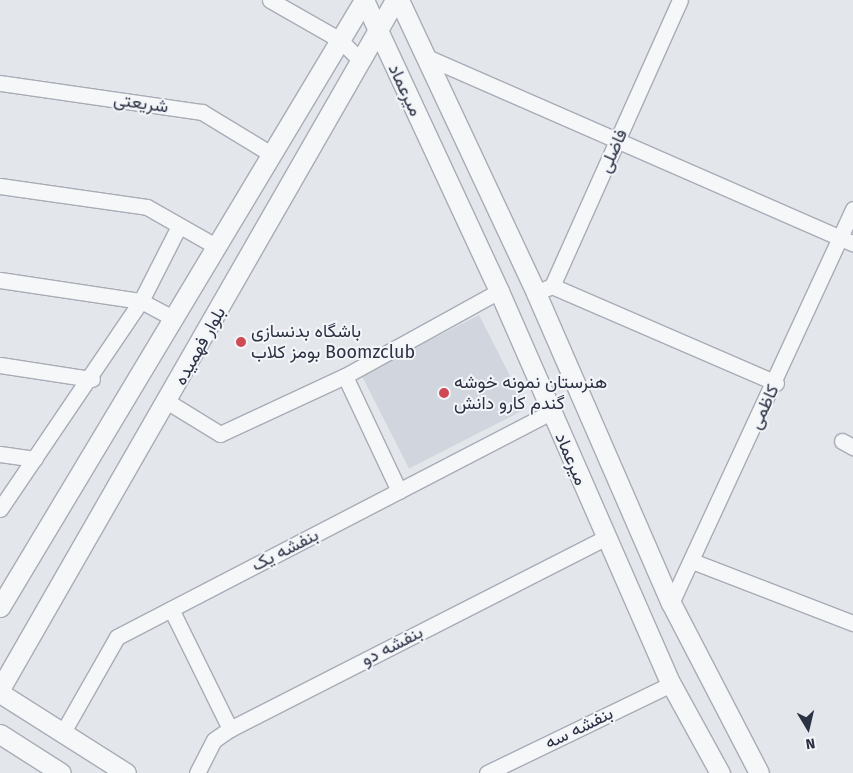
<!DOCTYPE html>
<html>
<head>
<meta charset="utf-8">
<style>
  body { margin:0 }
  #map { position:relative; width:853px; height:773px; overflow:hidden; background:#e3e6eb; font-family:"Fira Sans",Vazirmatn,sans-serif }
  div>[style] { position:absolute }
  .built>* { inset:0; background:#d1d5dd; transform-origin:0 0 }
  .roads { filter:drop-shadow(1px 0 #a8acb6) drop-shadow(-1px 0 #a8acb6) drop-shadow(0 1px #a8acb6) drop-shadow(0 -1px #a8acb6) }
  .minor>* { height:15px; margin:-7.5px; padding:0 7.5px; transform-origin:7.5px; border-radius:7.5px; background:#f6f7f9 }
  .tertiary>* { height:19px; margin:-9.5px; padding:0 9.5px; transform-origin:9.5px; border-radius:9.5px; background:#f6f7f9 }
  .dots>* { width:14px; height:14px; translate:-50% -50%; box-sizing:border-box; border:2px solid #f3f5f9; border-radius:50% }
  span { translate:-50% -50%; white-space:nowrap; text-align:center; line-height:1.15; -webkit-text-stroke:4px #f3f5f9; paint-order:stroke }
  .street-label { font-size:18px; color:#2b3244 }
  .poi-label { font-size:18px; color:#2b3244 }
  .left { translate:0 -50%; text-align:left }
  .north { position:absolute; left:783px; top:703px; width:50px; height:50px; -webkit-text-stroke:4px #f3f5f9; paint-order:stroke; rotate:171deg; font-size:14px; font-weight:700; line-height:20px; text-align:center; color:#2b3244 }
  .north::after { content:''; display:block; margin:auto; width:18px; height:22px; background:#2b3244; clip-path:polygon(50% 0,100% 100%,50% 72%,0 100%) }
</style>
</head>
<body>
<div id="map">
  <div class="built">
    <div style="left:479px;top:315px;width:105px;height:132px;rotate:63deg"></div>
  </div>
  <div class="roads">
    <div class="minor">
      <div style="left:270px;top:0;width:81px;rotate:29.7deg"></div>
      <div style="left:340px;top:40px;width:30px;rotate:45deg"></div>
      <div style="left:424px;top:56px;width:468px;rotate:23.6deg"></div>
      <div style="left:0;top:83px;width:204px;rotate:8.2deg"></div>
      <div style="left:202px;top:112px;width:81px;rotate:31.3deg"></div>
      <div style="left:0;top:186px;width:148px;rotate:8.1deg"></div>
      <div style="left:147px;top:207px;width:81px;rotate:29.7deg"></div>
      <div style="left:0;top:280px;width:143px;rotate:8.5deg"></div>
      <div style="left:141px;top:301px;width:38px;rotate:28deg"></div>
      <div style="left:552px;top:286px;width:244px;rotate:23.4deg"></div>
      <div style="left:536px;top:293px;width:17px;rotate:-24deg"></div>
      <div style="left:552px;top:286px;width:313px;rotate:-65.9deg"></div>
      <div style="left:0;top:365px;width:93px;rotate:8.7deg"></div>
      <div style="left:168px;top:402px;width:61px;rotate:31.6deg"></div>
      <div style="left:220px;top:434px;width:138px;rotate:-24.9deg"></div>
      <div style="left:842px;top:441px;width:13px;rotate:29deg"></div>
      <div style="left:0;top:454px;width:35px;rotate:8deg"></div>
      <div style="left:399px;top:491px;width:127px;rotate:-115.2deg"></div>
      <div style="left:345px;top:376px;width:176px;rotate:-28.9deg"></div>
      <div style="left:0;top:509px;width:251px;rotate:-55.9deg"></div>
      <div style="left:141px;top:301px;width:84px;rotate:-63.1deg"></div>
      <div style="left:692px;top:561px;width:173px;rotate:21.1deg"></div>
      <div style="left:671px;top:603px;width:434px;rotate:-65.2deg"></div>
      <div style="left:171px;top:609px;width:134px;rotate:63.8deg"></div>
      <div style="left:63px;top:732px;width:109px;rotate:-60.4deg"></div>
      <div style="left:117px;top:637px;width:489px;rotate:-27.4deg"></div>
      <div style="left:197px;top:773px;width:37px;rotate:-63deg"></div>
      <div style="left:214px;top:740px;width:19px;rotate:-35deg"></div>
      <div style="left:230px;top:729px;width:421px;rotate:-27deg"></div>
      <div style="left:487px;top:773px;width:204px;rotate:-25.8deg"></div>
    </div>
    <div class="tertiary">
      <div style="left:364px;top:0;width:321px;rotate:65.1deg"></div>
      <div style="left:499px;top:291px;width:429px;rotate:66.4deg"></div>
      <div style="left:671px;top:684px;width:102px;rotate:61.2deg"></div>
      <div style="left:399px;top:0;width:323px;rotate:64.9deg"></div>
      <div style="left:536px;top:293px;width:338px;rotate:66.5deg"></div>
      <div style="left:671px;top:603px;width:191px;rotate:62.6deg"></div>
      <div style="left:0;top:607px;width:708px;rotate:-59.05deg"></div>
      <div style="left:0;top:689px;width:794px;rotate:-60.17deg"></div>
      <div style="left:0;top:693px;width:149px;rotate:32.4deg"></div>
      <div style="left:0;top:734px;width:72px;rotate:32.6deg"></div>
    </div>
  </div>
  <div class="dots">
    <div style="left:241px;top:342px;background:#cf4a54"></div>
    <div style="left:444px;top:393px;background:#cf4a54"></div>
  </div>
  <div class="street-label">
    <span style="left:405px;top:90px;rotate:65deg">میرعماد</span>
    <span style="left:141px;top:103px;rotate:8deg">شریعتی</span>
    <span style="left:613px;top:151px;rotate:-66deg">فاضلی</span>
    <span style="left:200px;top:346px;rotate:-61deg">بلوار فهمیده</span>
    <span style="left:764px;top:407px;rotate:-65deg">کاظمی</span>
    <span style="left:571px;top:459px;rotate:67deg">میرعماد</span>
    <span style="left:285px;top:550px;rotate:-27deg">بنفشه یک</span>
    <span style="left:392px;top:646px;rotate:-27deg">بنفشه دو</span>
    <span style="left:579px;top:728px;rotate:-26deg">بنفشه سه</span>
  </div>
  <div class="poi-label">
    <span class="left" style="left:251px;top:342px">باشگاه بدنسازی<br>بومز کلاب Boomzclub</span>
    <span class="left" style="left:454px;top:393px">هنرستان نمونه خوشه<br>گندم کارو دانش</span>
  </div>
  <div class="north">N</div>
</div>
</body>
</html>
